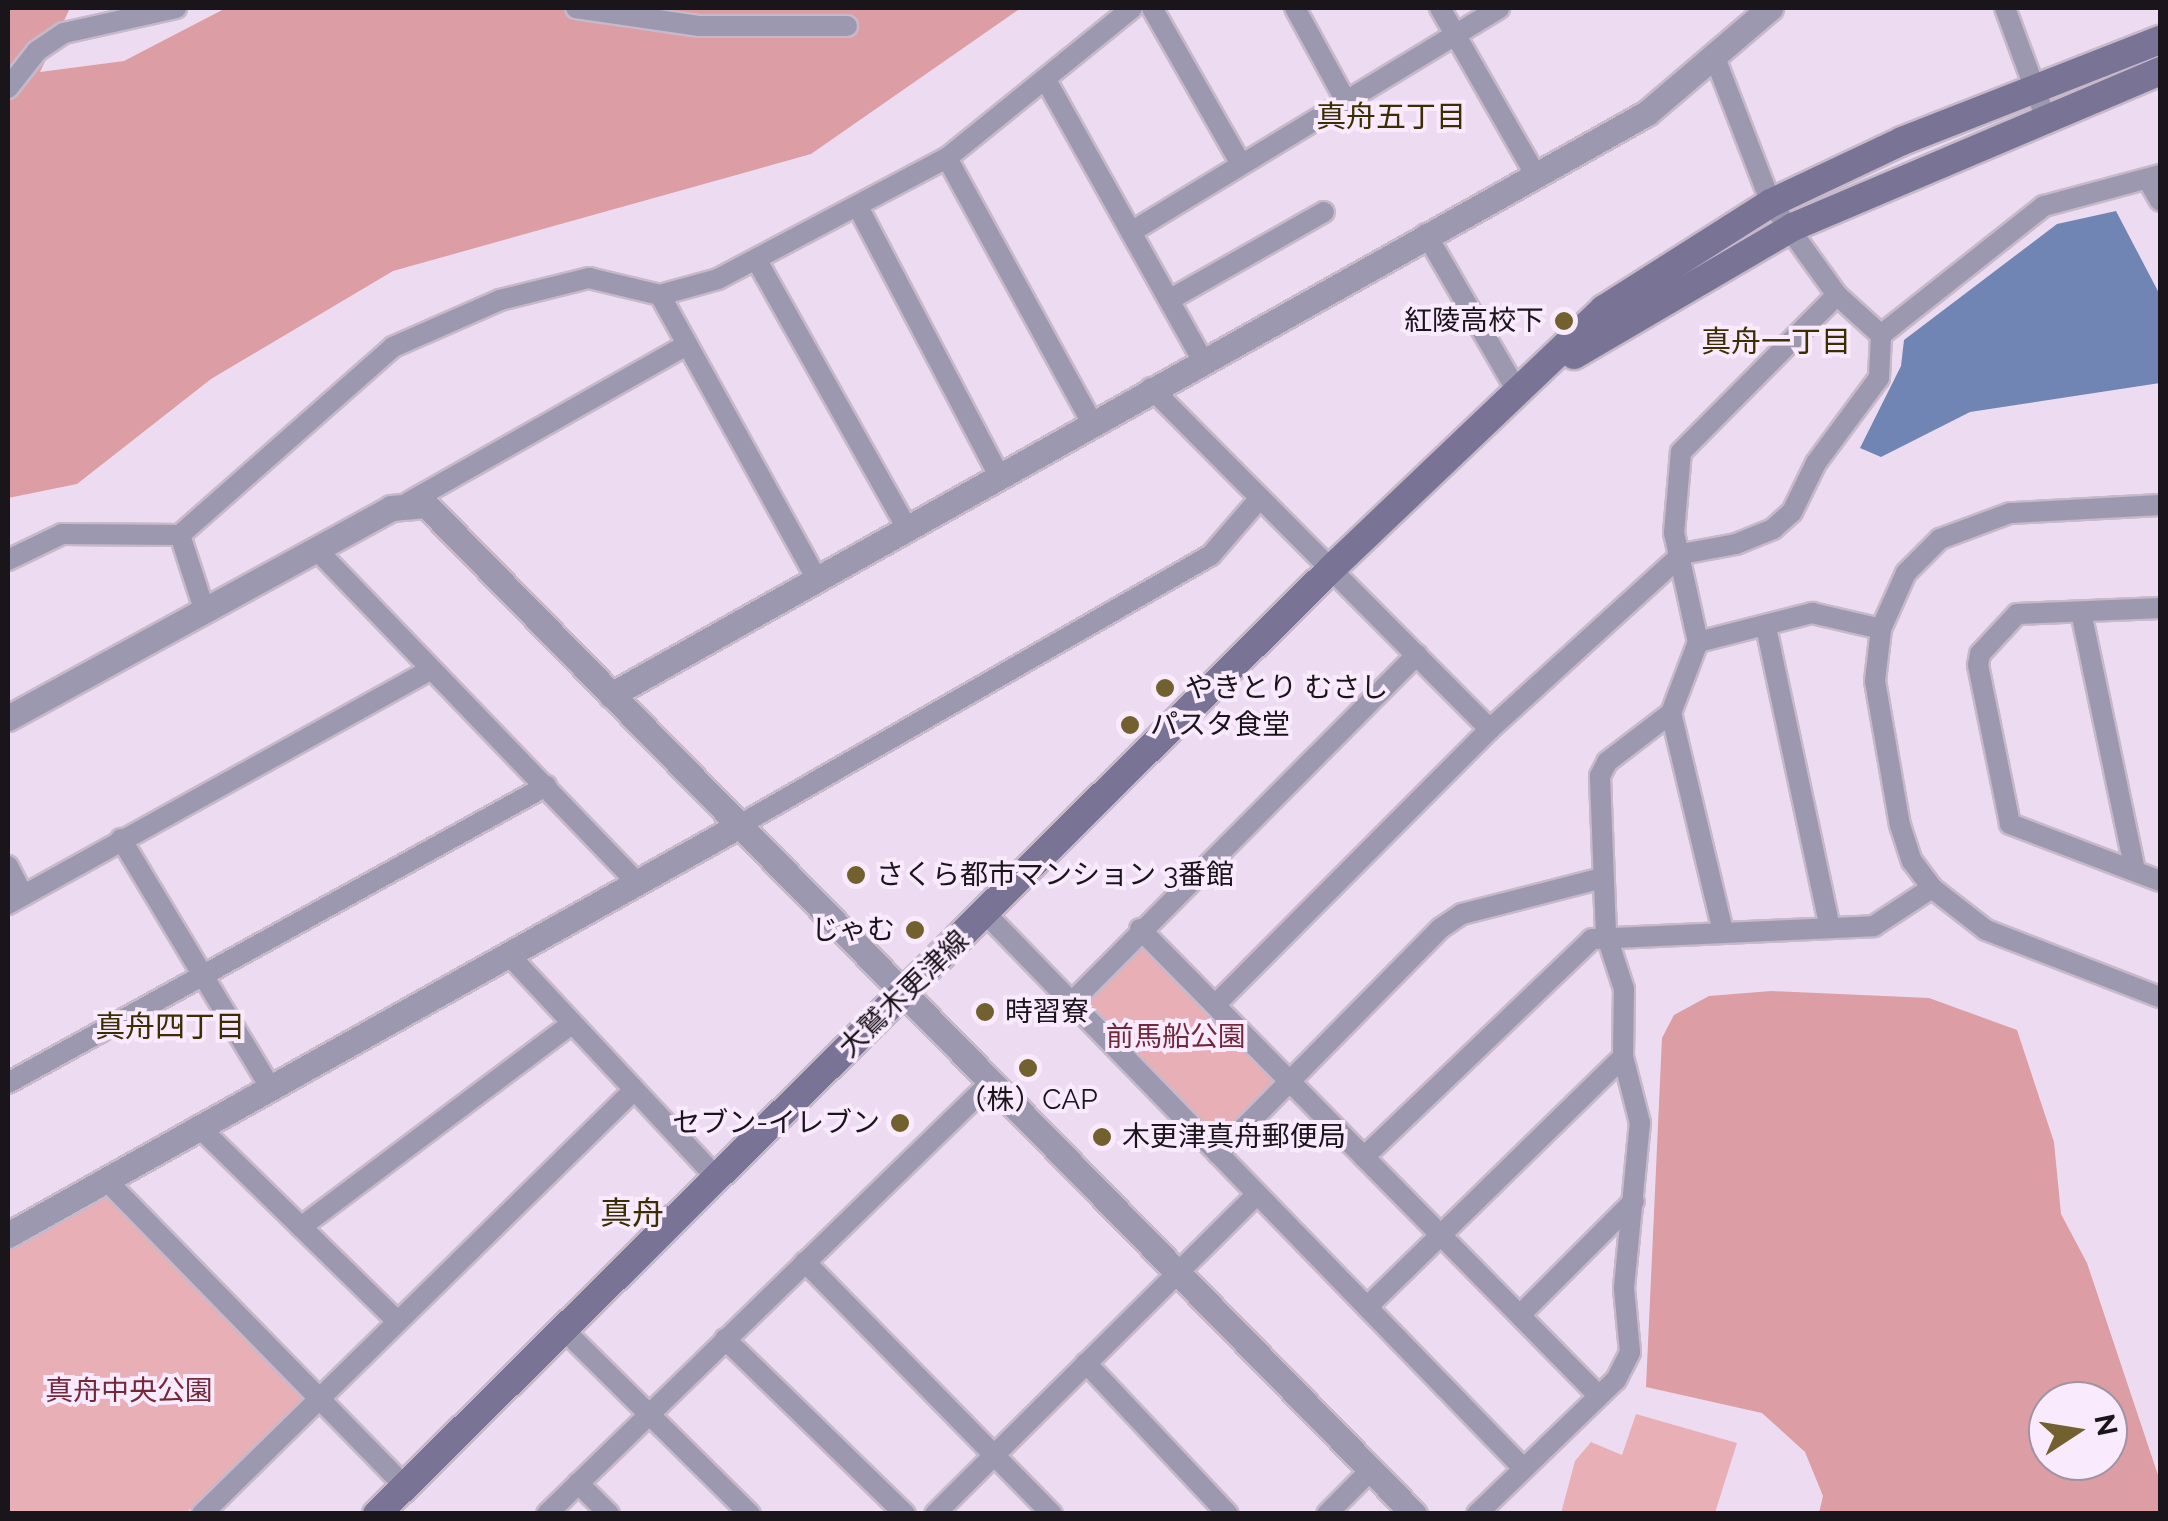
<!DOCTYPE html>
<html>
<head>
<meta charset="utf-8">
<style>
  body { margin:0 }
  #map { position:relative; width:2168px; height:1521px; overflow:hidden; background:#eddcf1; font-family:Raleway,"Noto Sans JP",sans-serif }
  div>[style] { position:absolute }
  .green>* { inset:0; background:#e8b0b6; transform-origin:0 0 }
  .forest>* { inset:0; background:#dc9da4 }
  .water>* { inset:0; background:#7185b5 }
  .roads { filter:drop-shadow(2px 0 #c7b8ca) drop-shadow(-2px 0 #c7b8ca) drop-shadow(0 2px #c7b8ca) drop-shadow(0 -2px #c7b8ca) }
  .minor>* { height:20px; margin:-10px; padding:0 10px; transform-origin:10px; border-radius:10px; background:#9b98af }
  .tertiary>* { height:25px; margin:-12.5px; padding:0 12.5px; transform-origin:12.5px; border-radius:12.5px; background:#9b98af }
  .secondary>* { height:28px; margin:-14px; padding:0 14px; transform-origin:14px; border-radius:14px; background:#797395 }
  .dots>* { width:28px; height:28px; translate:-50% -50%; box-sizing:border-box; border:5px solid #faeafe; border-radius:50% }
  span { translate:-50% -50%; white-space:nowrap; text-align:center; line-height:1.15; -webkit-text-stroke:8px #faeafe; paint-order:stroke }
  .poi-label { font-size:28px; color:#1a141b }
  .right { translate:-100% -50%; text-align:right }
  .left { translate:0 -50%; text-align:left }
  .street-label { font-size:28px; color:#1a141b }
  .park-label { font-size:28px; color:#742938 }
  .neighbourhood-label { font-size:30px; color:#3b2e03 }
  .quarter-label { font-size:32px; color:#3b2e03 }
  .frame { position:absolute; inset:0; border:10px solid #1a141b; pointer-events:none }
  .north { position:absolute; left:2028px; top:1381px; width:100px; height:100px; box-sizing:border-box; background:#faeafe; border:2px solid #a094a3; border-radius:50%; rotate:78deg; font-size:28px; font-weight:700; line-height:40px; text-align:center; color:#1a141b }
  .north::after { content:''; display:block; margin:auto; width:35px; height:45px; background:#72602e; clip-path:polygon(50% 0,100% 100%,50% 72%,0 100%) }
</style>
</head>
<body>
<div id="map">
  <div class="green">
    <div style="left:1140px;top:935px;width:202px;height:92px;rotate:46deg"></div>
    <div style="clip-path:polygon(106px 1193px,306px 1397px,186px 1513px,8px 1513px,8px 1249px)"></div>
    <div style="clip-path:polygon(1636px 1414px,1737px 1443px,1715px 1513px,1561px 1513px,1575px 1461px,1591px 1442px,1622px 1455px)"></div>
  </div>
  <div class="forest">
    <div style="clip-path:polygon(8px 8px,70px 8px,40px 72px,124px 61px,226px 8px,1021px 8px,811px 154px,393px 271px,211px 379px,77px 484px,8px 498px)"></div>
    <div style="clip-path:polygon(evenodd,1771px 991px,1929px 998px,2017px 1030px,2054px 1142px,2061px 1214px,2087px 1263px,2160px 1481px,2160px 1513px,1819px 1513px,1823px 1496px,1805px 1452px,1762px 1413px,1646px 1387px,1662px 1038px,1674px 1015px,1709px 996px,1771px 991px,2048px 1401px,2108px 1401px,2108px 1461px,2048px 1461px,2048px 1401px)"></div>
  </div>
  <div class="water">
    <div style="clip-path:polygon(2116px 211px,2160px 295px,2160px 383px,1970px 412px,1881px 457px,1860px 448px,1901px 366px,1904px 340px,2057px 224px)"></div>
  </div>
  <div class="roads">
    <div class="minor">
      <div style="left:576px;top:8px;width:125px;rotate:8.3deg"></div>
      <div style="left:700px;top:26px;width:147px"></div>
      <div style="left:1152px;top:8px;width:180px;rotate:60.3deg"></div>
      <div style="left:1295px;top:8px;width:106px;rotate:61.3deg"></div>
      <div style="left:1440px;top:8px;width:191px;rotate:60.2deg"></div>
      <div style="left:2005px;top:8px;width:115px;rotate:69.7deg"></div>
      <div style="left:1047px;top:82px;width:317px;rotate:60.8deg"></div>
      <div style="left:8px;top:88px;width:47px;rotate:-51.9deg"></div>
      <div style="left:37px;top:51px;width:32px;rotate:-34deg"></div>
      <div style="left:64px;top:33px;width:115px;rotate:-12.6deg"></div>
      <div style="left:947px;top:158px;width:300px;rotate:61.3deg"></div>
      <div style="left:2148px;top:180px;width:24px;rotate:60deg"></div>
      <div style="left:858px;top:207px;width:301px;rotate:62.3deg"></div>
      <div style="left:1131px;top:232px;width:431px;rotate:-31.3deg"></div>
      <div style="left:1426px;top:234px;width:181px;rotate:59.9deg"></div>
      <div style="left:756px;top:259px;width:306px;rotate:60.7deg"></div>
      <div style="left:660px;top:295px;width:323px;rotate:61.1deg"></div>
      <div style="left:1169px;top:300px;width:178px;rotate:-29.6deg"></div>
      <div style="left:1881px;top:335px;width:208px;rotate:-38.4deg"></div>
      <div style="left:2044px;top:206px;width:120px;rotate:-15deg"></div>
      <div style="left:1151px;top:388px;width:481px;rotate:45.2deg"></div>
      <div style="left:409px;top:502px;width:317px;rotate:-29.5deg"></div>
      <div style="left:2160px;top:505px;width:150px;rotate:176.9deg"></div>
      <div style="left:2010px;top:513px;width:75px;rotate:159.6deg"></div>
      <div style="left:1940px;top:539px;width:48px;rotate:135deg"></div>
      <div style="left:1906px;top:573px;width:61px;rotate:114.1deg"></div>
      <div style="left:1881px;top:629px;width:52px;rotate:96.6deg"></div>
      <div style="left:1875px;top:681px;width:146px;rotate:80.2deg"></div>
      <div style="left:1900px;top:825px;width:38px;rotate:72deg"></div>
      <div style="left:1912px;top:861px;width:34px;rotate:53deg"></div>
      <div style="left:1932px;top:888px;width:68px;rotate:37.9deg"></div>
      <div style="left:1986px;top:930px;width:186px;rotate:21.1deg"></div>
      <div style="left:180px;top:535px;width:81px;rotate:72deg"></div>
      <div style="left:317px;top:550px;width:461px;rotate:46.1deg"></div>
      <div style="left:8px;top:560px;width:60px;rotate:-25.7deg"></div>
      <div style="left:62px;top:534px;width:118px;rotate:0.5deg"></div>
      <div style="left:180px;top:535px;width:284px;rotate:-41.4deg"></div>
      <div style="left:393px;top:347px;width:117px;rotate:-23.7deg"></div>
      <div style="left:500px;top:300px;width:92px;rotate:-13.9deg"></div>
      <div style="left:589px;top:278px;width:73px;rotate:13.5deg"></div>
      <div style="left:660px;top:295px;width:60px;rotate:-15.4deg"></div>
      <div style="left:718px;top:279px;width:259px;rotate:-27.9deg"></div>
      <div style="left:947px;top:158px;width:238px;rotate:-39deg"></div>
      <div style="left:2160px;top:608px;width:143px;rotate:177.6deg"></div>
      <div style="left:2017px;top:614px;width:54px;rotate:132.8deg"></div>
      <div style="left:1980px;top:654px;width:11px;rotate:100deg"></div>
      <div style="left:1978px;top:665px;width:162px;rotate:78.6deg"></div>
      <div style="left:2010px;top:824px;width:160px;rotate:20.8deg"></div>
      <div style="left:2081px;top:612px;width:264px;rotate:78.2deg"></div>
      <div style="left:1766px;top:627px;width:307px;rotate:78deg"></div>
      <div style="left:1698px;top:642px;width:118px;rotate:-14.3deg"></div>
      <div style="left:1812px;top:613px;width:71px;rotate:13.1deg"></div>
      <div style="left:1671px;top:713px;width:224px;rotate:76.6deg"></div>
      <div style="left:738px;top:826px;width:545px;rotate:-29.81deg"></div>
      <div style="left:1211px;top:555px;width:75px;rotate:-49.3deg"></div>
      <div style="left:121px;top:839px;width:287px;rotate:59deg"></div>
      <div style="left:8px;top:866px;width:33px;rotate:63deg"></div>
      <div style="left:8px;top:904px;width:483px;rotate:-29deg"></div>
      <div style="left:986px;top:914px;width:770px;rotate:45.89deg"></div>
      <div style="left:1140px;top:929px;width:653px;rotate:45.5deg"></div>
      <div style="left:508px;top:954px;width:305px;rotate:47deg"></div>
      <div style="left:1071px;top:1003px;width:491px;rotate:-45.2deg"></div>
      <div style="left:1215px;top:1005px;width:390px;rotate:-45.1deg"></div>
      <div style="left:1490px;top:729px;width:260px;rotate:-42.3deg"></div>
      <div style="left:1682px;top:554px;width:55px;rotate:-10.5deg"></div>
      <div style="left:1736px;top:544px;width:40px;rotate:-22deg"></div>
      <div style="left:1773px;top:529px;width:25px;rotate:-42deg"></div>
      <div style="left:1792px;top:512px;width:55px;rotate:-63.9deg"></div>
      <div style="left:1816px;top:463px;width:106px;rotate:-53.5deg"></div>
      <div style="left:1879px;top:378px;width:43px;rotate:-87.3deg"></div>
      <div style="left:1881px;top:335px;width:59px;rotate:-137.7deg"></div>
      <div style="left:1837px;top:295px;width:113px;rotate:-125.7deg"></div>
      <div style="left:1771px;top:203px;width:155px;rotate:-111.1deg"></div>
      <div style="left:8px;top:1083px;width:615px;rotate:-28.9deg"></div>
      <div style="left:198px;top:1126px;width:277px;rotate:44.4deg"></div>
      <div style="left:1218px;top:1154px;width:317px;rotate:-45.4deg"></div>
      <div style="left:1441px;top:928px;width:25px;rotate:-34deg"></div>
      <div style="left:1462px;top:914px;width:145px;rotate:-14.4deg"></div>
      <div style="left:1364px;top:1157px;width:315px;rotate:-43.7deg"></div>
      <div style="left:1592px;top:939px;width:282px;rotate:-2.6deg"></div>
      <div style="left:1874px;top:926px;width:69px;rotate:-33.2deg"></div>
      <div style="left:105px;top:1179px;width:429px;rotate:45.7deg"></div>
      <div style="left:301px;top:1227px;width:336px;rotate:-36.9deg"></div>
      <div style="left:805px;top:1262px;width:353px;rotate:45.6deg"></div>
      <div style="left:1367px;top:1307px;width:358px;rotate:-44.3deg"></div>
      <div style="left:1520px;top:1315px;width:161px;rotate:-45deg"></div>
      <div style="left:563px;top:1329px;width:263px;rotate:44.7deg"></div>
      <div style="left:725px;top:1339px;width:251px;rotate:44.2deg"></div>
      <div style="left:1086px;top:1363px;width:207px;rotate:46.8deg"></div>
      <div style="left:578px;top:1483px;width:44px;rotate:45deg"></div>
      <div style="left:202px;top:1514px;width:604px;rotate:-44.46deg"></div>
      <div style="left:547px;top:1514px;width:615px;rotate:-44.21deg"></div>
      <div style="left:935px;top:1514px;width:454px;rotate:-44.8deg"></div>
      <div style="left:1327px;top:1514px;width:62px;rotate:-45deg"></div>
      <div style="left:1477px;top:1514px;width:193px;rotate:-44deg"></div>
      <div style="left:1616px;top:1380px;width:31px;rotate:-63deg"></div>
      <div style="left:1630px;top:1352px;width:64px;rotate:-95.4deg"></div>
      <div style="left:1624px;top:1288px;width:166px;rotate:-84.5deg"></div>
      <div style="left:1640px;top:1123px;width:68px;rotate:-104.4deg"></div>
      <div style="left:1623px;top:1057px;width:68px;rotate:-89.2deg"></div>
      <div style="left:1624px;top:989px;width:58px;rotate:-108.1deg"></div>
      <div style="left:1606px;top:934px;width:158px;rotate:-92.2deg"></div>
      <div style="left:1600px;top:776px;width:16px;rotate:-63deg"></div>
      <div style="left:1607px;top:762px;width:81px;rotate:-37.4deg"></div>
      <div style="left:1671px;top:713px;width:76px;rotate:-69.2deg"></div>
      <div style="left:1698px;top:642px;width:112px;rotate:-102.4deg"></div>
      <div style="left:1674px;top:533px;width:81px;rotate:-85.1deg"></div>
      <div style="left:1681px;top:452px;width:221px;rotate:-45.2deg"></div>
    </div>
    <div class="tertiary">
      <div style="left:611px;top:695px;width:1188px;rotate:-29.33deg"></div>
      <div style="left:1647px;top:113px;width:162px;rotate:-40.5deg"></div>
      <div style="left:8px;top:718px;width:437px;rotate:-28.7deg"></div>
      <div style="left:391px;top:508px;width:35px;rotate:-5deg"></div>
      <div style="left:426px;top:505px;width:1412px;rotate:45.6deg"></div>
      <div style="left:8px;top:1235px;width:837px;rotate:-29.26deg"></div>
    </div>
    <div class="secondary">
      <div style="left:1574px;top:355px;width:254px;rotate:-30.3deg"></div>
      <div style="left:1793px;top:227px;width:399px;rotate:-23deg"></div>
      <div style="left:377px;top:1514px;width:1343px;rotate:-44.73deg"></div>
      <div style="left:1331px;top:569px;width:377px;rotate:-43.6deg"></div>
      <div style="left:1604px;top:309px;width:198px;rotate:-32.4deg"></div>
      <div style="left:1771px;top:203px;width:145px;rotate:-25.3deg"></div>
      <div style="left:1902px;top:141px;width:277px;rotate:-21.4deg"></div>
    </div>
  </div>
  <div class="dots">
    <div style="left:1564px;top:321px;background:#72602e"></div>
    <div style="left:1165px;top:688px;background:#72602e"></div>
    <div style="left:1130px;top:725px;background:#72602e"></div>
    <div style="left:856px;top:875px;background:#72602e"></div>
    <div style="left:915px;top:930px;background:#72602e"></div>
    <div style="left:985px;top:1012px;background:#72602e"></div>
    <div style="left:1028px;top:1068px;background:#72602e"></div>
    <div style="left:900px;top:1123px;background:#72602e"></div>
    <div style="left:1102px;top:1137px;background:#72602e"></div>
  </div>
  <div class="poi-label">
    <span class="right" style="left:1544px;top:321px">紅陵高校下</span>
    <span class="left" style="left:1185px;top:688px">やきとり むさし</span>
    <span class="left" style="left:1150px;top:725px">パスタ食堂</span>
    <span class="left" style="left:876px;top:875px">さくら都市マンション 3番館</span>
    <span class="right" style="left:895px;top:930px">じゃむ</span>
    <span class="left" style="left:1005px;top:1012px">時習寮</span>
    <span style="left:1028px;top:1100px">（株）CAP</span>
    <span class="right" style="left:880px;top:1123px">セブン-イレブン</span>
    <span class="left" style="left:1122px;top:1137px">木更津真舟郵便局</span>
  </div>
  <div class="street-label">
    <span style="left:904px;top:994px;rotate:-44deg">大鷲木更津線</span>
  </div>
  <div class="park-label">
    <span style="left:1176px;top:1037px">前馬船公園</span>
    <span style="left:129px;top:1391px">真舟中央公園</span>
  </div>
  <div class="neighbourhood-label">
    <span style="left:1391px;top:117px">真舟五丁目</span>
    <span style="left:1776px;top:342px">真舟一丁目</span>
    <span style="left:170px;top:1027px">真舟四丁目</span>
  </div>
  <div class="quarter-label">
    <span style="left:632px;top:1213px">真舟</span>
  </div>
  <div class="frame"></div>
  <div class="north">N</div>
</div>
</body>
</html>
